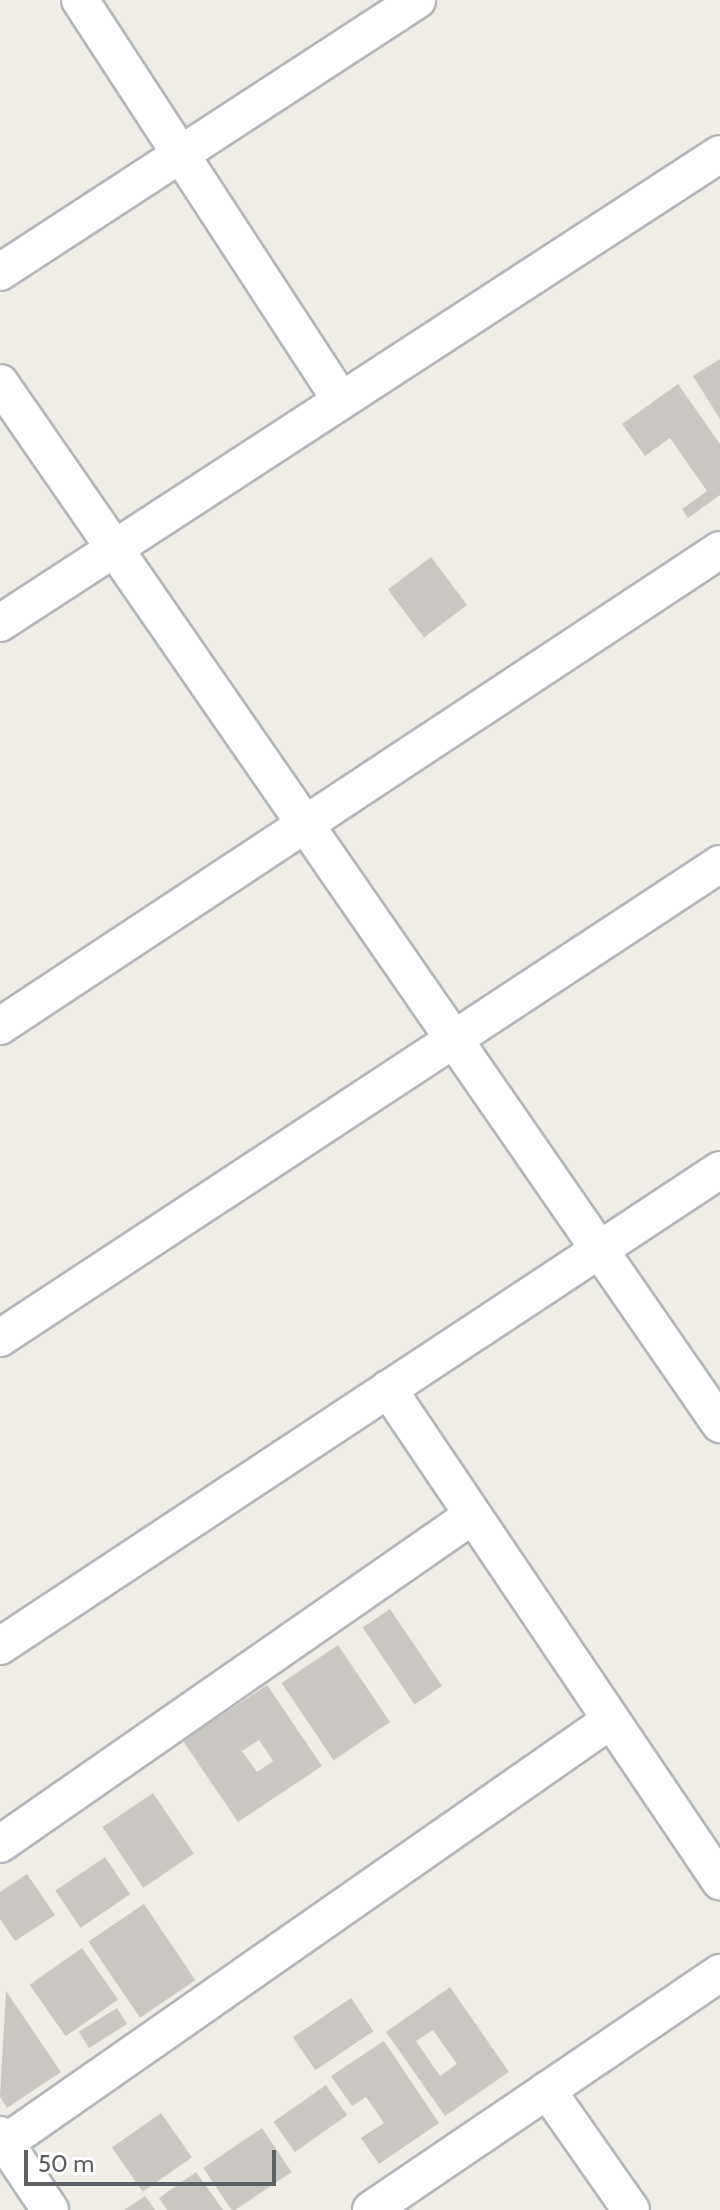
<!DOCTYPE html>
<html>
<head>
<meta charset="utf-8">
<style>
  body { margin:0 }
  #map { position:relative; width:720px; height:2210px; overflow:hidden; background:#efede5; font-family:Cabin,sans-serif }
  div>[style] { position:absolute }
  .building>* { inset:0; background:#cac7c2; transform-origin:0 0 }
  .roads { filter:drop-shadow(2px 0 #b3b6ba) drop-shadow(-2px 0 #b3b6ba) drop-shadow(0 2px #b3b6ba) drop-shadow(0 -2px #b3b6ba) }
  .minor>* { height:36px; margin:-18px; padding:0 18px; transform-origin:18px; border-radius:18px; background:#fff }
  span { translate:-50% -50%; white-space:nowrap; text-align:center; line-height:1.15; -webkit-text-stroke:6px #fff; paint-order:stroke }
  .scale { position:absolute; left:24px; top:2150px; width:252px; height:36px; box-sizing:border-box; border:4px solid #5d6166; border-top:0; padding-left:10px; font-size:24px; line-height:28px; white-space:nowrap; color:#5d6166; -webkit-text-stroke:6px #fff; paint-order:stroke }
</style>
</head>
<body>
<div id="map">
  <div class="building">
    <div style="clip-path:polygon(720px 359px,720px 419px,693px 376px)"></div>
    <div style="clip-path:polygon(678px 384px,720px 444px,720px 495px,688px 518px,682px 509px,707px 491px,670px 438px,645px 456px,622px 424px)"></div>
    <div style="left:431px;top:557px;width:60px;height:54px;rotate:53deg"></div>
    <div style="left:390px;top:1609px;width:93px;height:33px;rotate:56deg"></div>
    <div style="left:338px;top:1645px;width:93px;height:68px;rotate:56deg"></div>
    <div style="clip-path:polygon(evenodd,267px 1685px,322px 1766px,238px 1822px,183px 1741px,267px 1685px,259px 1740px,273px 1761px,257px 1772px,242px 1751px,259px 1740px)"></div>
    <div style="left:153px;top:1793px;width:73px;height:61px;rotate:56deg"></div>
    <div style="left:105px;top:1857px;width:45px;height:60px;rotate:56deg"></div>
    <div style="clip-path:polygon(27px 1874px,55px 1915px,15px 1941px,0 1919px,0 1892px)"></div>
    <div style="left:144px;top:1904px;width:92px;height:67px;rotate:56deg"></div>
    <div style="left:82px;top:1948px;width:63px;height:64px;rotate:55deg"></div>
    <div style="clip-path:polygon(evenodd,450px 1987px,509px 2072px,445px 2116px,386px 2032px,450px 1987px,433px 2030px,457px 2064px,440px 2076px,416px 2041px,433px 2030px)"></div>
    <div style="clip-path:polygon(6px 1991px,61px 2072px,7px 2108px,0 2097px)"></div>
    <div style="left:351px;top:1998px;width:40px;height:70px;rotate:56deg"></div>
    <div style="left:117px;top:2008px;width:19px;height:45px;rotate:58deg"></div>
    <div style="clip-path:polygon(384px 2041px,439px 2123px,379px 2164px,361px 2138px,384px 2123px,366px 2097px,352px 2106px,331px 2076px)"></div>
    <div style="left:326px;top:2085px;width:37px;height:64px;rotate:55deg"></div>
    <div style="left:161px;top:2113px;width:54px;height:60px;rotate:55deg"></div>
    <div style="left:262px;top:2128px;width:53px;height:71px;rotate:56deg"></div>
    <div style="clip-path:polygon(196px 2172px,223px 2210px,167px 2210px,159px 2198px)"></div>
    <div style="clip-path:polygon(145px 2196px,155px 2210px,124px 2210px)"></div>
  </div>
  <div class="roads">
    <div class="minor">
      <div style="left:80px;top:0;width:478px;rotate:56.9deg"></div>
      <div style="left:0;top:272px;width:498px;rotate:-33.1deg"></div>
      <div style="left:0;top:383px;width:1266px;rotate:55.33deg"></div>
      <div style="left:0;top:623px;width:859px;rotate:-33.08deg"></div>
      <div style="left:0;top:1026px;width:863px;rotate:-33.47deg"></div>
      <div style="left:0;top:1338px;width:862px;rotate:-33.36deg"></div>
      <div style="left:388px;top:1389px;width:594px;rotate:55.99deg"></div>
      <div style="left:0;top:1646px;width:863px;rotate:-33.47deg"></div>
      <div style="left:0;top:1844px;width:576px;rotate:-34.82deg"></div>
      <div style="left:547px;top:2090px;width:146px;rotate:55deg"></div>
      <div style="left:0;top:2135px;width:90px;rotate:56.3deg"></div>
      <div style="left:5px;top:2143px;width:739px;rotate:-34.92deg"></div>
      <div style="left:371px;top:2210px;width:422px;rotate:-34.2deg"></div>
    </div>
  </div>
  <div class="scale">50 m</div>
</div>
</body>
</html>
